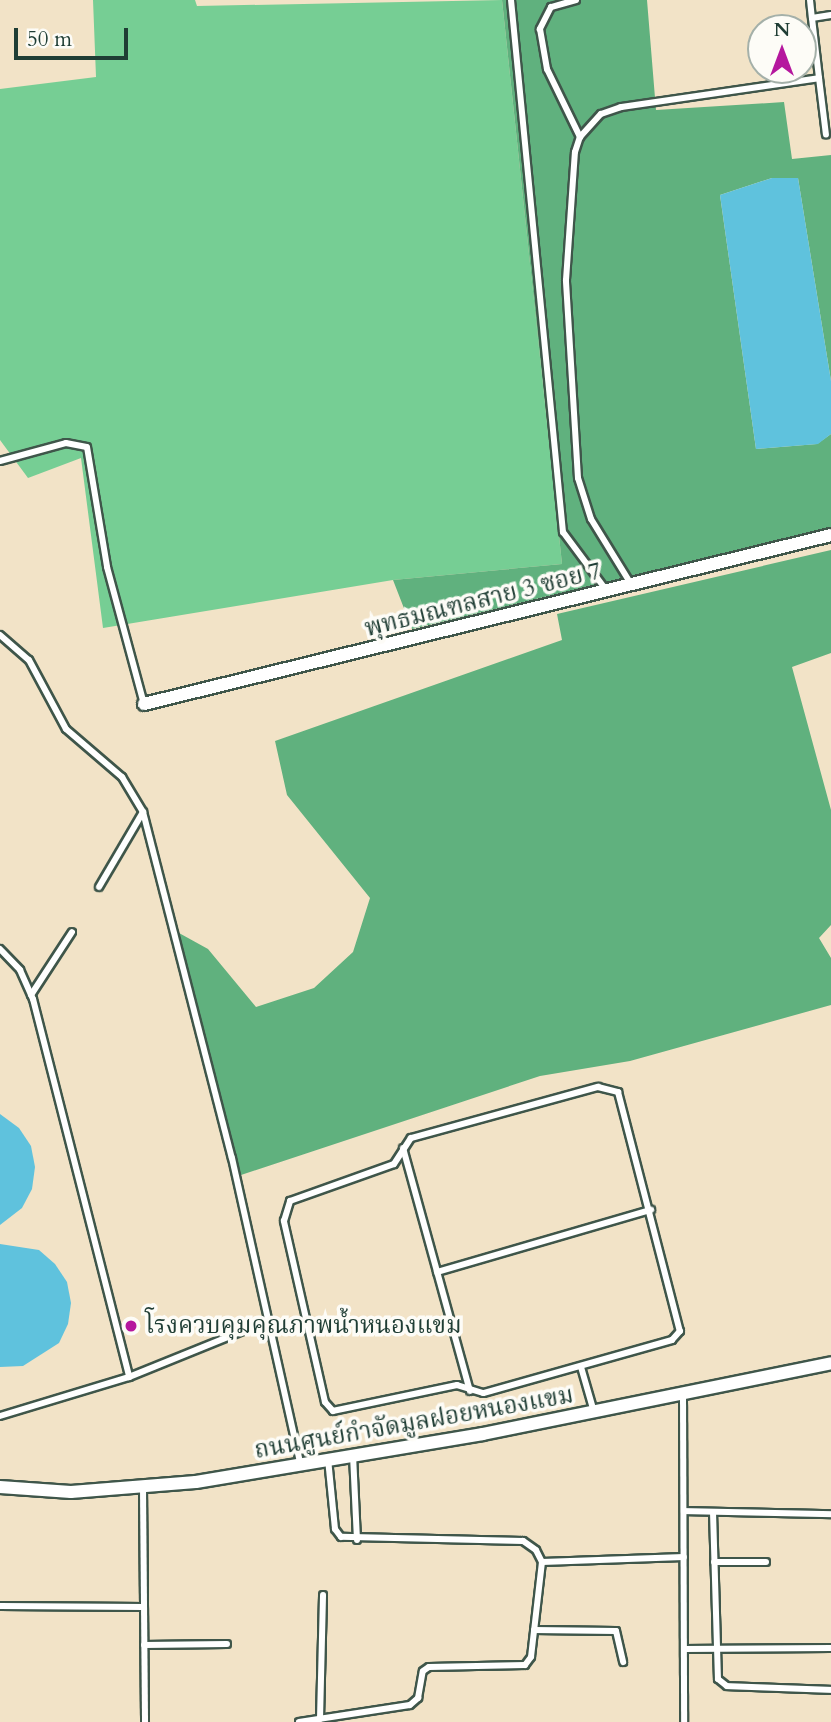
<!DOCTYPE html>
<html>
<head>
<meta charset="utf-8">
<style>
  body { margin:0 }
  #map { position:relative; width:831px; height:1722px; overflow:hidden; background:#f2e3c7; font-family:Cardo,"Noto Serif Thai",serif }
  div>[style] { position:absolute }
  .green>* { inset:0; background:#76ce94 }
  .forest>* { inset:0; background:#60b17e }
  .water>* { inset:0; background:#5fc2dd }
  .roads { filter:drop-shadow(2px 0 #3f564a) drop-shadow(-2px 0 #3f564a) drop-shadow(0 2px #3f564a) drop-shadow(0 -2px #3f564a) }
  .service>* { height:6px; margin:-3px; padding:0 3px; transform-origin:3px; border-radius:3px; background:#fff }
  .minor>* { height:12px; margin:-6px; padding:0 6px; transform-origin:6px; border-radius:6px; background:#fff }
  .dots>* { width:19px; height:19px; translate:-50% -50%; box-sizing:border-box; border:4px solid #fdfcf7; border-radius:50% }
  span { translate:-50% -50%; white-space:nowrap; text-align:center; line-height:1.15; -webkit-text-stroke:7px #fdfcf7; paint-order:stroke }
  .street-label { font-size:24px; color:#1f3d34 }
  .poi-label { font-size:24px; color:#1f3d34 }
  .left { translate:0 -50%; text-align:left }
  .north { position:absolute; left:747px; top:14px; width:70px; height:70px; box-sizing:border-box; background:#fdfcf7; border:2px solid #a4b0a9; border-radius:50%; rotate:0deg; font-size:19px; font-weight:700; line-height:28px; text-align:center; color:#1f3d34 }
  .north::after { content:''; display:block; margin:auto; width:24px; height:32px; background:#b5179e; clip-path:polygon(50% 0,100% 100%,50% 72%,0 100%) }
  .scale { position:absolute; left:14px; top:28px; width:114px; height:32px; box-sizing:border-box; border:4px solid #1f3d34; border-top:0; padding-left:9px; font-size:21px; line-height:24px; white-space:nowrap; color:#1f3d34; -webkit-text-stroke:5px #fdfcf7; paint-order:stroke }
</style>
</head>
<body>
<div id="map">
  <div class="green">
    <div style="clip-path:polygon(93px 0,195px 0,197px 6px,502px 0,562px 564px,393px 580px,103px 628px,81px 458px,28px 478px,0 440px,0 89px,96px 77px)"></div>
  </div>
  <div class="forest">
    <div style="clip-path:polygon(502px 0,647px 0,656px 110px,784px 102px,792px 159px,831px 155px,831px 381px,798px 178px,772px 178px,720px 195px,756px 449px,817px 444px,831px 434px,831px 528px,412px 629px,393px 580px,562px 564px)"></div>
    <div style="clip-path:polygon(831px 550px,831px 653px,792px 667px,831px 810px,831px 925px,819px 938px,831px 958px,831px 1005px,630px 1061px,540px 1076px,238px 1176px,179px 933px,208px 949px,256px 1007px,314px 988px,353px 952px,370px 898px,287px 795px,275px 741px,562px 640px,557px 614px)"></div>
  </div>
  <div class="water">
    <div style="clip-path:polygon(772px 178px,798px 178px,831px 381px,831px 434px,818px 444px,756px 449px,720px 195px)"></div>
    <div style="clip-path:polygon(0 1114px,19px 1128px,31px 1146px,35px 1167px,32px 1189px,22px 1208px,0 1225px)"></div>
    <div style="clip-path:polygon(0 1244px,39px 1250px,55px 1264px,67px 1282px,71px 1303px,68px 1324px,59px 1343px,23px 1366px,0 1367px)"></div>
  </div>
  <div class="roads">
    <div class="service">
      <div style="left:511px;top:0;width:535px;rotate:84.42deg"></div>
      <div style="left:563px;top:532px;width:72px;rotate:53.4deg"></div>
      <div style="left:576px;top:0;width:26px;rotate:164deg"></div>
      <div style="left:551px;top:7px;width:25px;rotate:117deg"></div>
      <div style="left:540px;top:29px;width:41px;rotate:80.1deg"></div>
      <div style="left:547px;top:69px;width:76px;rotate:64.1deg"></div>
      <div style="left:810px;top:0;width:18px;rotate:84deg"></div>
      <div style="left:819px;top:78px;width:57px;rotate:83deg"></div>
      <div style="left:0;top:461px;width:68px;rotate:-15.3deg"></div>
      <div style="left:66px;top:443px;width:21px;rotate:11deg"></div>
      <div style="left:87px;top:447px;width:122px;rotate:80.5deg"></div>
      <div style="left:107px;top:567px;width:142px;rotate:74.9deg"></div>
      <div style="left:631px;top:584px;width:76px;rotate:-121.6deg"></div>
      <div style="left:591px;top:519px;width:43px;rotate:-107.6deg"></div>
      <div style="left:578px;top:478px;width:198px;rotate:-93.5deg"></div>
      <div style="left:566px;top:280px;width:128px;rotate:-86deg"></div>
      <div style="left:575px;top:152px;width:16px;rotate:-72deg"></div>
      <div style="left:580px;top:137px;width:31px;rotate:-48deg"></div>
      <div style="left:601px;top:114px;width:21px;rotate:-19deg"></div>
      <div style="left:621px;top:107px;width:200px;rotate:-8.3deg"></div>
      <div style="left:819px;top:78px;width:60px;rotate:-96.7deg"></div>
      <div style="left:812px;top:18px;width:19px;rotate:-9deg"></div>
      <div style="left:0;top:635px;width:38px;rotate:41deg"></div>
      <div style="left:29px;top:660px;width:78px;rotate:61.8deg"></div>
      <div style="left:66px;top:729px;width:74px;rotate:40.6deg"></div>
      <div style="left:122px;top:777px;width:41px;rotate:59deg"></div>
      <div style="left:143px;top:812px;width:357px;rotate:75.6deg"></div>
      <div style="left:232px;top:1158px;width:312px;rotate:77.4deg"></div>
      <div style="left:99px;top:887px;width:87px;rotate:-59.6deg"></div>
      <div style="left:0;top:949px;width:29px;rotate:46deg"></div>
      <div style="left:20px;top:970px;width:32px;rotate:66deg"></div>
      <div style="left:33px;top:999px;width:390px;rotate:75.7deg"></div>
      <div style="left:31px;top:995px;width:75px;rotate:-56.9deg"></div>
      <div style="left:598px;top:1087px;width:21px;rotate:14deg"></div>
      <div style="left:618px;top:1092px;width:247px;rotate:75.5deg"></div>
      <div style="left:680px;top:1331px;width:12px;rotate:132deg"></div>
      <div style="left:672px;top:1340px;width:196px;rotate:164.3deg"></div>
      <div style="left:483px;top:1393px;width:27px;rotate:-163deg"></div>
      <div style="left:457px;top:1385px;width:127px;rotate:168.2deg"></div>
      <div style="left:333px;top:1411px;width:12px;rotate:-132deg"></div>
      <div style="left:325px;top:1402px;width:186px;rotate:-102.8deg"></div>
      <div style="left:284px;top:1221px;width:21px;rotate:-73deg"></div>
      <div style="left:290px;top:1201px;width:110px;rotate:-19.6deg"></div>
      <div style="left:394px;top:1164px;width:31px;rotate:-57deg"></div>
      <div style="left:411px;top:1138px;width:194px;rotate:-15.3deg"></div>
      <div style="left:403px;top:1148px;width:252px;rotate:74.6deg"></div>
      <div style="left:437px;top:1272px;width:223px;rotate:-16.2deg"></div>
      <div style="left:581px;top:1367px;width:47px;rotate:73.9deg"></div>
      <div style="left:683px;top:1395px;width:327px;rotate:89.8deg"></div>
      <div style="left:0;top:1416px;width:135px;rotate:-16.8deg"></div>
      <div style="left:129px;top:1377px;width:147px;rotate:-22deg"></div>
      <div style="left:353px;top:1455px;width:85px;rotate:87.3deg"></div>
      <div style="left:143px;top:1489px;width:233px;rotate:89.5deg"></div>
      <div style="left:684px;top:1511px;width:147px;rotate:1.2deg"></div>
      <div style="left:713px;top:1512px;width:167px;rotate:88.3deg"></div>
      <div style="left:718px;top:1679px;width:11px;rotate:38deg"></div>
      <div style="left:727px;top:1686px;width:104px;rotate:2.2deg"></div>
      <div style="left:542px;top:1562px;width:142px;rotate:-2deg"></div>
      <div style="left:714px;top:1562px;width:52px"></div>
      <div style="left:0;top:1606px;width:144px;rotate:0.4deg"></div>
      <div style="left:534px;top:1630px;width:82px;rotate:0.7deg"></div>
      <div style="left:616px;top:1631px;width:32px;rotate:77deg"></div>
      <div style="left:144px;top:1645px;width:83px;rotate:-0.7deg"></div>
      <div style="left:684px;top:1649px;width:147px;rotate:-0.4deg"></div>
      <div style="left:320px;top:1719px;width:124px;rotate:-88.6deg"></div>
      <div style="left:299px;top:1722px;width:112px;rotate:-8.7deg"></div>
      <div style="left:410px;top:1705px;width:11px;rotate:-41deg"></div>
      <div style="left:418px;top:1698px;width:27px;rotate:-80deg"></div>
      <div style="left:423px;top:1671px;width:7px;rotate:-34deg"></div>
      <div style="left:429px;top:1667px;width:96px;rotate:-1.2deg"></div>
      <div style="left:525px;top:1665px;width:10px;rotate:-53deg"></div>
      <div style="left:531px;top:1657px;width:96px;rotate:-83.4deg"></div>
      <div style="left:542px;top:1562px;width:13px;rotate:-117deg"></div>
      <div style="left:536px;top:1550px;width:16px;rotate:-145deg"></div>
      <div style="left:523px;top:1541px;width:182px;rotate:-178.7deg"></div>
      <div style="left:341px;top:1537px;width:10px;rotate:-127deg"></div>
      <div style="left:335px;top:1529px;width:70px;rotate:-95.7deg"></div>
    </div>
    <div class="minor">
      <div style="left:144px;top:704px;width:707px;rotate:-13.82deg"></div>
      <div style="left:0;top:1487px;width:71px;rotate:4deg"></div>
      <div style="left:71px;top:1492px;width:125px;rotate:-4.6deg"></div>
      <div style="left:196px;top:1482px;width:291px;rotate:-9.5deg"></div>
      <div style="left:483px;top:1434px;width:355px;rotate:-11.5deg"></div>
    </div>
  </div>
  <div class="dots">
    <div style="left:131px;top:1326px;background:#b5179e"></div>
  </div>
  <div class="street-label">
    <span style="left:483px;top:600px;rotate:-14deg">พุทธมณฑลสาย 3 ซอย 7</span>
    <span style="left:414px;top:1423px;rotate:-10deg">ถนนศูนย์กำจัดมูลฝอยหนองแขม</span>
  </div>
  <div class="poi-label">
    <span class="left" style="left:145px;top:1326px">โรงควบคุมคุณภาพน้ำหนองแขม</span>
  </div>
  <div class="north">N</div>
  <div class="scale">50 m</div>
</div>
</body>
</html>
